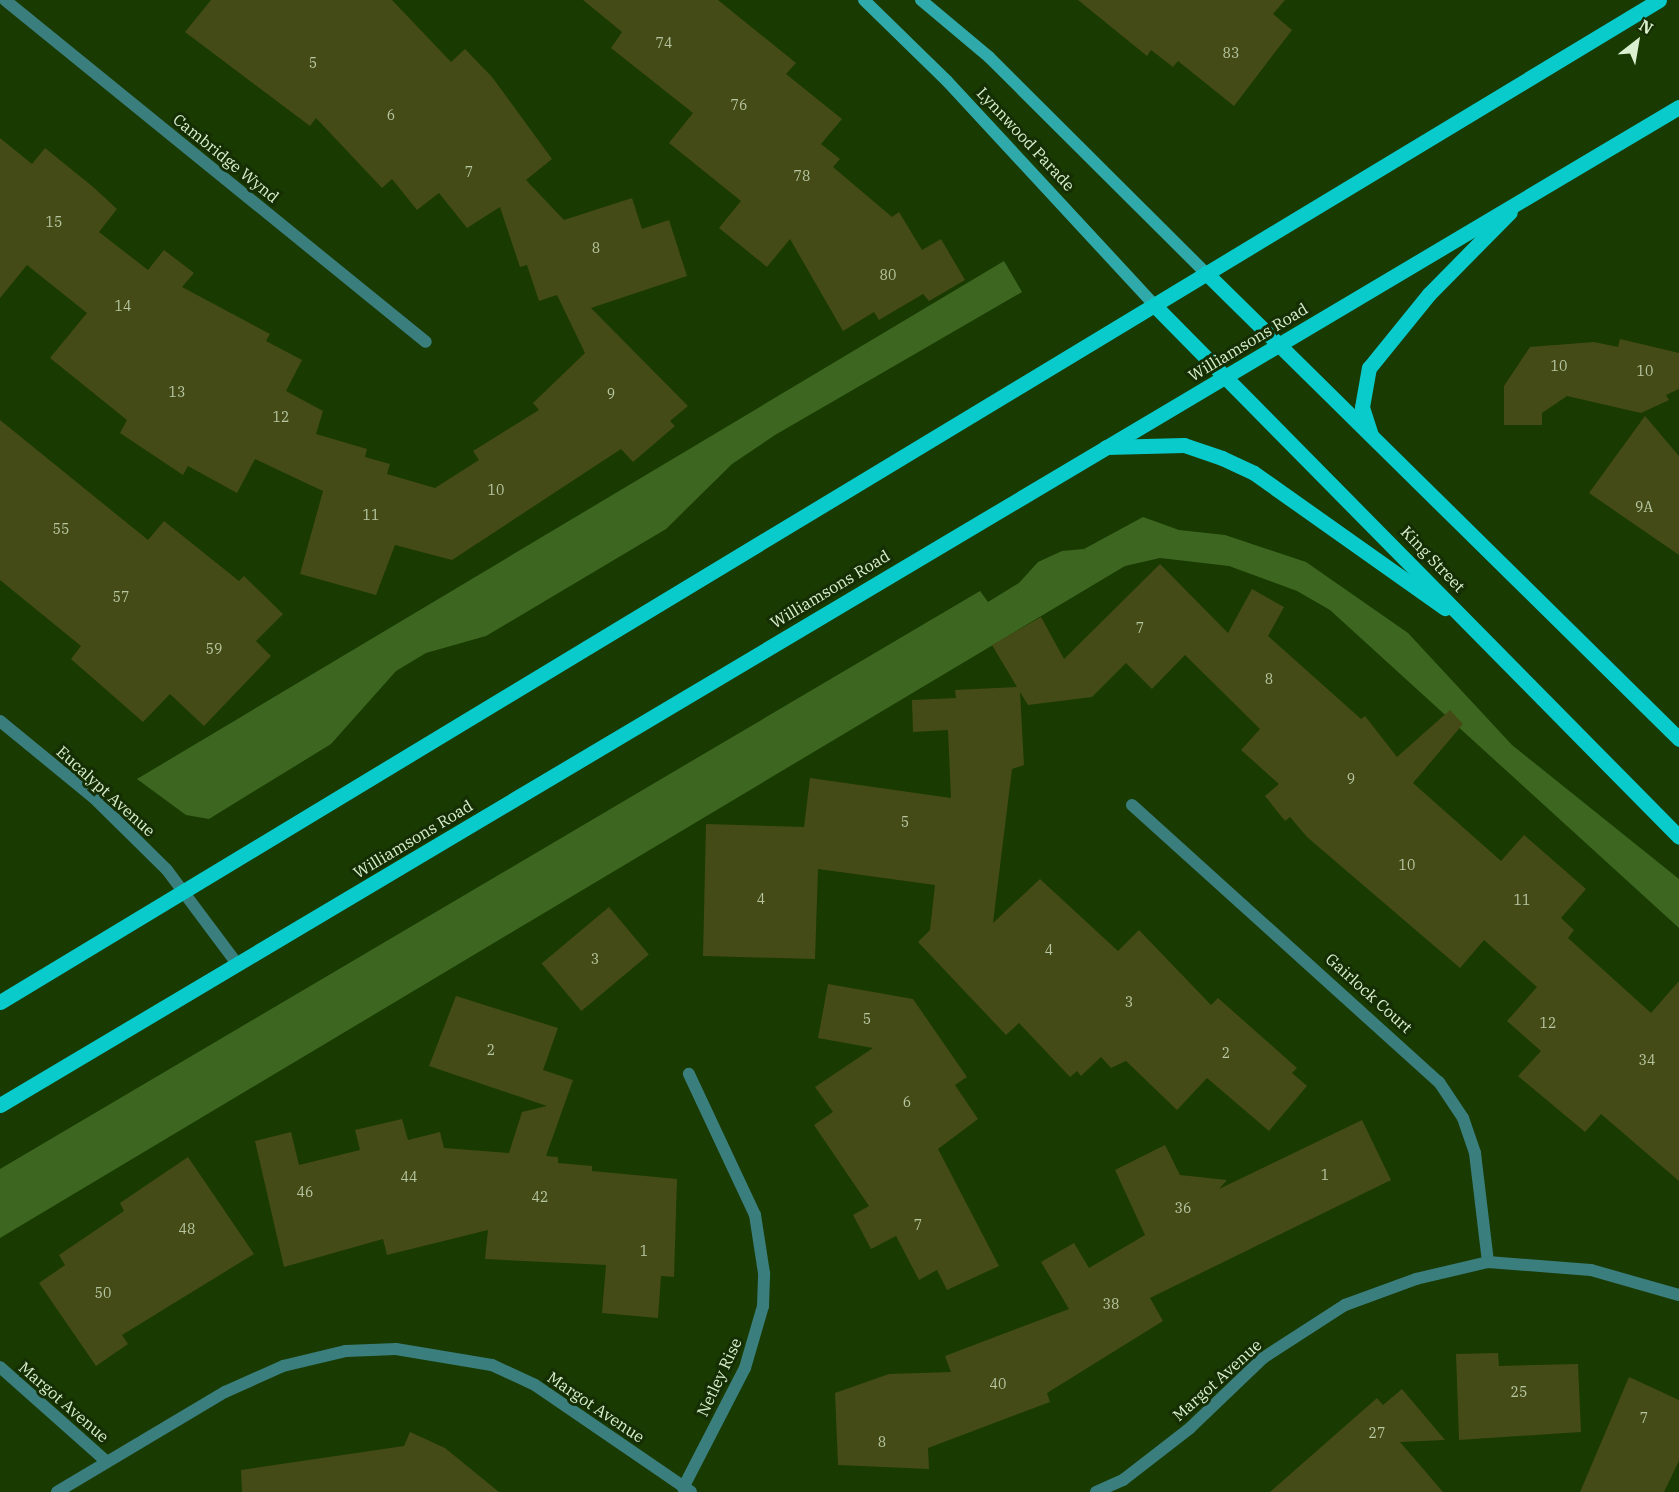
<!DOCTYPE html>
<html>
<head>
<meta charset="utf-8">
<style>
  body { margin:0 }
  #map { position:relative; width:1679px; height:1492px; overflow:hidden; background:#193a00; font-family:"IBM Plex Serif",serif }
  div>[style] { position:absolute }
  .green>* { inset:0; background:#3d6720 }
  .building>* { inset:0; background:#454b16; transform-origin:0 0 }
  .minor>* { height:12px; margin:-6px; padding:0 6px; transform-origin:6px; border-radius:6px; background:#3a7e7e }
  .secondary>* { height:12px; margin:-6px; padding:0 6px; transform-origin:6px; border-radius:6px; background:#2fa9a9 }
  .primary>* { height:15px; margin:-7.5px; padding:0 7.5px; transform-origin:7.5px; border-radius:7.5px; background:#09cbcb }
  span { translate:-50% -50%; white-space:nowrap; text-align:center; line-height:1.15; -webkit-text-stroke:6px #152e03; paint-order:stroke }
  .number-label { font-size:14px; color:#b6c7a2 }
  .number-label span { -webkit-text-stroke-width:0 }
  .street-label { font-size:16px; color:#dbf0d1 }
  .north { position:absolute; left:1607px; top:12px; width:60px; height:60px; -webkit-text-stroke:4px #152e03; paint-order:stroke; rotate:31deg; font-size:16px; font-weight:700; line-height:24px; text-align:center; color:#dbf0d1 }
  .north::after { content:''; display:block; margin:auto; width:21px; height:27px; background:#dbf0d1; clip-path:polygon(50% 0,100% 100%,50% 72%,0 100%) }
</style>
</head>
<body>
<div id="map">
  <div class="green">
    <div style="clip-path:polygon(1004px 261px,1022px 292px,775px 435px,732px 464px,666px 529px,486px 636px,426px 653px,396px 671px,331px 744px,209px 819px,186px 815px,137px 779px)"></div>
    <div style="clip-path:polygon(1143px 517px,1179px 530px,1225px 535px,1306px 562px,1408px 633px,1512px 745px,1679px 879px,1679px 928px,1330px 610px,1297px 591px,1229px 566px,1160px 558px,1125px 566px,0 1238px,0 1169px,980px 591px,988px 602px,1019px 583px,1038px 562px,1062px 551px,1084px 549px)"></div>
  </div>
  <div class="building">
    <div style="clip-path:polygon(211px 0,392px 0,451px 62px,465px 49px,492px 77px,552px 159px,526px 180px,564px 220px,632px 198px,642px 229px,669px 220px,687px 276px,591px 308px,688px 406px,670px 421px,675px 426px,633px 462px,621px 449px,452px 560px,395px 545px,376px 595px,300px 574px,323px 491px,255px 459px,237px 493px,188px 466px,183px 475px,120px 433px,127px 420px,50px 358px,87px 313px,27px 265px,0 298px,0 138px,32px 164px,45px 148px,92px 186px,117px 209px,99px 232px,148px 270px,164px 250px,194px 273px,182px 287px,270px 334px,266px 341px,302px 360px,286px 391px,323px 411px,316px 434px,367px 449px,365px 457px,390px 464px,387px 474px,435px 488px,479px 460px,473px 451px,539px 410px,533px 403px,585px 353px,557px 295px,539px 301px,527px 265px,520px 267px,500px 207px,467px 228px,439px 193px,417px 210px,392px 179px,382px 188px,316px 118px,310px 126px,185px 32px)"></div>
    <div style="clip-path:polygon(583px 0,718px 0,796px 63px,786px 74px,842px 119px,821px 144px,840px 159px,833px 167px,892px 217px,899px 212px,922px 250px,941px 239px,965px 280px,929px 301px,923px 294px,879px 320px,874px 312px,843px 331px,790px 239px,767px 267px,719px 228px,741px 201px,669px 143px,693px 113px,611px 48px,622px 32px)"></div>
    <div style="clip-path:polygon(1078px 0,1285px 0,1273px 14px,1292px 30px,1234px 106px,1178px 61px,1173px 67px,1151px 50px,1147px 56px)"></div>
    <div style="clip-path:polygon(1620px 339px,1679px 353px,1679px 389px,1666px 395px,1669px 400px,1641px 413px,1567px 396px,1542px 413px,1542px 425px,1504px 425px,1504px 386px,1530px 347px,1594px 342px,1618px 347px)"></div>
    <div style="clip-path:polygon(1645px 416px,1679px 456px,1679px 555px,1589px 493px)"></div>
    <div style="clip-path:polygon(0 420px,148px 540px,164px 521px,239px 581px,244px 576px,283px 614px,256px 641px,271px 656px,204px 726px,170px 694px,143px 722px,71px 659px,81px 646px,0 580px)"></div>
    <div style="clip-path:polygon(1160px 564px,1228px 633px,1252px 589px,1284px 607px,1268px 636px,1361px 719px,1365px 716px,1397px 757px,1450px 710px,1463px 724px,1413px 783px,1501px 861px,1524px 835px,1586px 889px,1561px 918px,1574px 930px,1568px 938px,1651px 1013px,1679px 981px,1679px 1181px,1601px 1114px,1585px 1132px,1518px 1076px,1541px 1051px,1507px 1021px,1537px 987px,1484px 940px,1460px 968px,1307px 837px,1290px 817px,1285px 821px,1265px 796px,1279px 784px,1241px 750px,1260px 729px,1185px 655px,1152px 689px,1126px 663px,1092px 697px,1028px 705px,1020px 692px,1024px 765px,1012px 769px,993px 923px,1040px 879px,1118px 951px,1139px 930px,1211px 1005px,1218px 998px,1297px 1068px,1292px 1073px,1307px 1086px,1269px 1131px,1207px 1078px,1177px 1110px,1126px 1061px,1111px 1068px,1101px 1057px,1081px 1076px,1077px 1071px,1070px 1077px,1019px 1023px,1006px 1035px,918px 942px,930px 930px,935px 885px,818px 869px,815px 959px,703px 956px,706px 824px,804px 827px,810px 778px,951px 798px,948px 730px,913px 732px,912px 700px,956px 698px,955px 690px,1017px 687px,992px 645px,1041px 617px,1064px 659px)"></div>
    <div style="left:609px;top:907px;width:62px;height:88px;rotate:50deg"></div>
    <div style="clip-path:polygon(828px 984px,913px 999px,967px 1077px,955px 1085px,978px 1119px,938px 1149px,999px 1266px,947px 1290px,937px 1270px,919px 1280px,896px 1236px,871px 1249px,853px 1215px,869px 1206px,814px 1125px,833px 1112px,815px 1087px,873px 1048px,818px 1038px)"></div>
    <div style="clip-path:polygon(456px 996px,558px 1028px,543px 1070px,573px 1080px,546px 1156px,558px 1157px,558px 1163px,592px 1166px,592px 1171px,677px 1179px,674px 1277px,661px 1276px,658px 1318px,602px 1313px,606px 1265px,485px 1259px,488px 1230px,387px 1255px,383px 1239px,284px 1267px,255px 1141px,291px 1132px,299px 1165px,360px 1150px,355px 1130px,402px 1119px,408px 1140px,440px 1132px,444px 1148px,509px 1153px,522px 1112px,547px 1106px,429px 1066px)"></div>
    <div style="clip-path:polygon(1362px 1120px,1391px 1180px,1150px 1298px,1163px 1321px,1047px 1393px,1050px 1402px,928px 1448px,929px 1469px,838px 1465px,835px 1393px,889px 1374px,951px 1372px,945px 1356px,1069px 1309px,1041px 1262px,1074px 1243px,1089px 1268px,1145px 1235px,1115px 1170px,1165px 1145px,1180px 1175px,1227px 1180px,1219px 1189px)"></div>
    <div style="clip-path:polygon(188px 1157px,254px 1254px,122px 1335px,128px 1344px,96px 1366px,39px 1283px,65px 1265px,59px 1255px,124px 1211px,120px 1203px)"></div>
    <div style="clip-path:polygon(1498px 1353px,1499px 1366px,1578px 1364px,1581px 1432px,1459px 1440px,1456px 1354px)"></div>
    <div style="clip-path:polygon(1629px 1377px,1679px 1400px,1679px 1461px,1664px 1492px,1580px 1492px)"></div>
    <div style="clip-path:polygon(1402px 1389px,1445px 1440px,1400px 1442px,1443px 1492px,1270px 1492px,1377px 1398px,1383px 1405px)"></div>
    <div style="clip-path:polygon(410px 1432px,445px 1448px,499px 1492px,242px 1492px,241px 1470px,404px 1446px)"></div>
  </div>
  <div class="minor">
    <div style="left:5px;top:0;width:542px;rotate:39.09deg"></div>
    <div style="left:0;top:721px;width:120px;rotate:39.3deg"></div>
    <div style="left:93px;top:797px;width:104px;rotate:44.6deg"></div>
    <div style="left:167px;top:870px;width:119px;rotate:53.2deg"></div>
    <div style="left:1132px;top:805px;width:413px;rotate:42.1deg"></div>
    <div style="left:1439px;top:1082px;width:43px;rotate:56.3deg"></div>
    <div style="left:1463px;top:1118px;width:37px;rotate:71deg"></div>
    <div style="left:1475px;top:1153px;width:110px;rotate:83.2deg"></div>
    <div style="left:0;top:1367px;width:142px;rotate:41.6deg"></div>
    <div style="left:683px;top:1488px;width:135px;rotate:-62.7deg"></div>
    <div style="left:745px;top:1368px;width:65px;rotate:-73.8deg"></div>
    <div style="left:763px;top:1306px;width:33px;rotate:-88deg"></div>
    <div style="left:764px;top:1273px;width:59px;rotate:-98.8deg"></div>
    <div style="left:755px;top:1215px;width:156px;rotate:-115.1deg"></div>
    <div style="left:57px;top:1492px;width:196px;rotate:-30.8deg"></div>
    <div style="left:225px;top:1392px;width:64px;rotate:-24.1deg"></div>
    <div style="left:283px;top:1366px;width:65px;rotate:-13.4deg"></div>
    <div style="left:346px;top:1351px;width:50px;rotate:-2.3deg"></div>
    <div style="left:396px;top:1349px;width:97px;rotate:9.5deg"></div>
    <div style="left:492px;top:1365px;width:47px;rotate:24.9deg"></div>
    <div style="left:535px;top:1385px;width:189px;rotate:34.4deg"></div>
    <div style="left:1096px;top:1492px;width:30px;rotate:-24deg"></div>
    <div style="left:1123px;top:1480px;width:85px;rotate:-37.8deg"></div>
    <div style="left:1190px;top:1428px;width:101px;rotate:-43.8deg"></div>
    <div style="left:1263px;top:1358px;width:98px;rotate:-32.9deg"></div>
    <div style="left:1345px;top:1305px;width:76px;rotate:-20.1deg"></div>
    <div style="left:1416px;top:1279px;width:74px;rotate:-13.3deg"></div>
    <div style="left:1488px;top:1262px;width:103px;rotate:4.4deg"></div>
    <div style="left:1591px;top:1270px;width:91px;rotate:15.9deg"></div>
  </div>
  <div class="secondary">
    <div style="left:864px;top:0;width:116px;rotate:44.3deg"></div>
    <div style="left:947px;top:81px;width:309px;rotate:47.2deg"></div>
    <div style="left:921px;top:0;width:89px;rotate:40deg"></div>
    <div style="left:989px;top:57px;width:306px;rotate:44.9deg"></div>
  </div>
  <div class="primary">
    <div style="left:1206px;top:273px;width:664px;rotate:44.57deg"></div>
    <div style="left:1157px;top:308px;width:743px;rotate:45.38deg"></div>
    <div style="left:1371px;top:435px;width:29px;rotate:-108deg"></div>
    <div style="left:1362px;top:407px;width:40px;rotate:-80deg"></div>
    <div style="left:1369px;top:368px;width:95px;rotate:-51deg"></div>
    <div style="left:1429px;top:294px;width:115px;rotate:-45.4deg"></div>
    <div style="left:1106px;top:447px;width:78px;rotate:-1.5deg"></div>
    <div style="left:1184px;top:445px;width:40px;rotate:18.9deg"></div>
    <div style="left:1222px;top:458px;width:35px;rotate:25deg"></div>
    <div style="left:1254px;top:473px;width:234px;rotate:35.3deg"></div>
    <div style="left:0;top:1002px;width:1938px;rotate:-31.13deg"></div>
    <div style="left:0;top:1105px;width:1953px;rotate:-30.73deg"></div>
  </div>
  <div class="number-label">
    <span style="left:664px;top:43px">74</span>
    <span style="left:1231px;top:53px">83</span>
    <span style="left:313px;top:63px">5</span>
    <span style="left:739px;top:105px">76</span>
    <span style="left:391px;top:115px">6</span>
    <span style="left:469px;top:172px">7</span>
    <span style="left:802px;top:176px">78</span>
    <span style="left:54px;top:222px">15</span>
    <span style="left:596px;top:248px">8</span>
    <span style="left:888px;top:275px">80</span>
    <span style="left:123px;top:306px">14</span>
    <span style="left:1559px;top:366px">10</span>
    <span style="left:1645px;top:371px">10</span>
    <span style="left:177px;top:392px">13</span>
    <span style="left:611px;top:394px">9</span>
    <span style="left:281px;top:417px">12</span>
    <span style="left:496px;top:490px">10</span>
    <span style="left:1644px;top:507px">9A</span>
    <span style="left:371px;top:515px">11</span>
    <span style="left:61px;top:529px">55</span>
    <span style="left:121px;top:597px">57</span>
    <span style="left:1140px;top:628px">7</span>
    <span style="left:214px;top:649px">59</span>
    <span style="left:1269px;top:679px">8</span>
    <span style="left:1351px;top:779px">9</span>
    <span style="left:905px;top:822px">5</span>
    <span style="left:1407px;top:865px">10</span>
    <span style="left:761px;top:899px">4</span>
    <span style="left:1522px;top:900px">11</span>
    <span style="left:1049px;top:950px">4</span>
    <span style="left:595px;top:959px">3</span>
    <span style="left:1129px;top:1002px">3</span>
    <span style="left:867px;top:1019px">5</span>
    <span style="left:1548px;top:1023px">12</span>
    <span style="left:491px;top:1050px">2</span>
    <span style="left:1226px;top:1053px">2</span>
    <span style="left:1647px;top:1060px">34</span>
    <span style="left:907px;top:1102px">6</span>
    <span style="left:1325px;top:1175px">1</span>
    <span style="left:409px;top:1177px">44</span>
    <span style="left:305px;top:1192px">46</span>
    <span style="left:540px;top:1197px">42</span>
    <span style="left:1183px;top:1208px">36</span>
    <span style="left:918px;top:1225px">7</span>
    <span style="left:187px;top:1229px">48</span>
    <span style="left:644px;top:1251px">1</span>
    <span style="left:103px;top:1293px">50</span>
    <span style="left:1111px;top:1304px">38</span>
    <span style="left:998px;top:1384px">40</span>
    <span style="left:1519px;top:1392px">25</span>
    <span style="left:1644px;top:1418px">7</span>
    <span style="left:1377px;top:1433px">27</span>
    <span style="left:882px;top:1442px">8</span>
  </div>
  <div class="street-label">
    <span style="left:1026px;top:139px;rotate:47deg">Lynnwood Parade</span>
    <span style="left:226px;top:158px;rotate:39deg">Cambridge Wynd</span>
    <span style="left:1248px;top:342px;rotate:-31deg">Williamsons Road</span>
    <span style="left:1433px;top:559px;rotate:46deg">King Street</span>
    <span style="left:830px;top:589px;rotate:-31deg">Williamsons Road</span>
    <span style="left:106px;top:791px;rotate:42deg">Eucalypt Avenue</span>
    <span style="left:413px;top:839px;rotate:-31deg">Williamsons Road</span>
    <span style="left:1369px;top:993px;rotate:42deg">Gairlock Court</span>
    <span style="left:719px;top:1377px;rotate:-65deg">Netley Rise</span>
    <span style="left:1217px;top:1380px;rotate:-42deg">Margot Avenue</span>
    <span style="left:64px;top:1402px;rotate:41deg">Margot Avenue</span>
    <span style="left:596px;top:1407px;rotate:34deg">Margot Avenue</span>
  </div>
  <div class="north">N</div>
</div>
</body>
</html>
